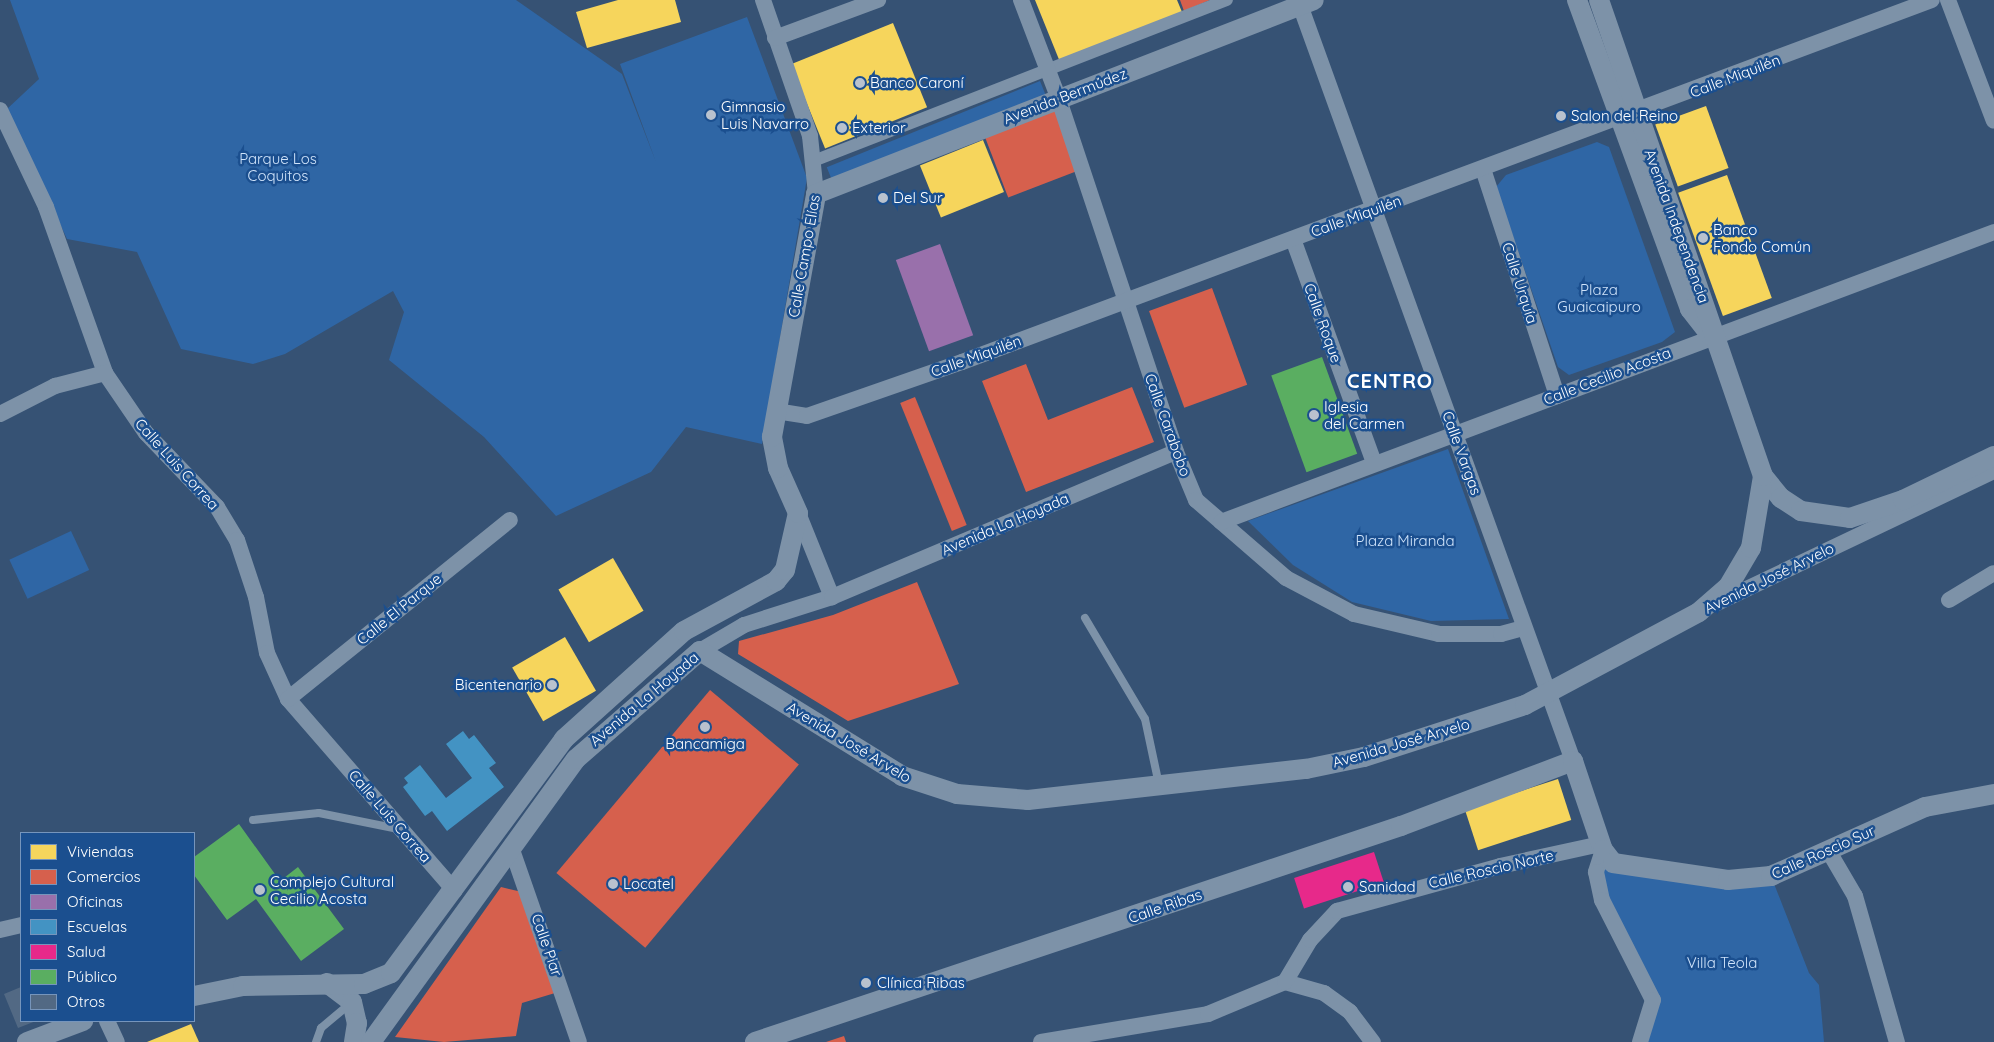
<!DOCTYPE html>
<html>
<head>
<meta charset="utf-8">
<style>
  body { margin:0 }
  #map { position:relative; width:1994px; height:1042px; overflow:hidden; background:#365274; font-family:Quicksand,sans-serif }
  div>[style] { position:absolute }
  .green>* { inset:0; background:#2f66a5; transform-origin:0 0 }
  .homes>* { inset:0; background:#f6d55c; transform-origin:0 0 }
  .shops>* { inset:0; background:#d6604d; transform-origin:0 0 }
  .offices>* { inset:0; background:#9970ab; transform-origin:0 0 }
  .schools>* { inset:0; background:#4393c3 }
  .health>* { inset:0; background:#e7298a; transform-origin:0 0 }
  .public>* { inset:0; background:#5aae61; transform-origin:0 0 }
  .building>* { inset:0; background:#526984 }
  .service>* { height:8px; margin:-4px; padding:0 4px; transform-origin:4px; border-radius:4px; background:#7d92a8 }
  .pedestrian>* { height:12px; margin:-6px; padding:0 6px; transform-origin:6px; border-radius:6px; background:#7d92a8 }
  .minor>* { height:16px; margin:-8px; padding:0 8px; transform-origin:8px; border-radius:8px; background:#7d92a8 }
  .tertiary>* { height:20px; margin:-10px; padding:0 10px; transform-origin:10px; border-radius:10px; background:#7d92a8 }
  .dots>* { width:14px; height:14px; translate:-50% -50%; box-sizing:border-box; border:2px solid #1b4f8f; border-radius:50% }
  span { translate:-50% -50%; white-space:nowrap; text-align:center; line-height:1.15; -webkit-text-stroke:5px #1b4f8f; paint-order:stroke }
  .street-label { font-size:15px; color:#fff }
  .poi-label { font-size:15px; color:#fff }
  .left { translate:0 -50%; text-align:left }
  .right { translate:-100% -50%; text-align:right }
  .park-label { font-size:15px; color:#cfe3fa }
  .district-label { font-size:20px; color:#fff; font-weight:700; letter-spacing:1px }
  .legend { position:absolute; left:20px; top:832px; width:175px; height:190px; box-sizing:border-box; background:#1b4f8f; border:1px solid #7695bc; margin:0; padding:6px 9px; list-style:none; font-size:15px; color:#fff }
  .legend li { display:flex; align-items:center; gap:10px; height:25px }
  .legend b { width:25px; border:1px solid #7695bc }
</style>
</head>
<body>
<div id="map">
  <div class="green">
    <div style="clip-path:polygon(10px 0,516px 0,622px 74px,656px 162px,620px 64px,747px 17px,807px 178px,762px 444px,686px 427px,651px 472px,556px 516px,484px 437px,389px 360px,404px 312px,393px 291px,285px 354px,253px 364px,181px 349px,137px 252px,67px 239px,7px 109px,39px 79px)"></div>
    <div style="left:1040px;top:81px;width:16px;height:230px;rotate:68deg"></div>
    <div style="clip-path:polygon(1597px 142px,1609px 147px,1675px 332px,1662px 342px,1569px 375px,1558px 367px,1496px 187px,1506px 175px)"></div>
    <div style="clip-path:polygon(1448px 449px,1509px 619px,1431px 621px,1352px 602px,1293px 565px,1248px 521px)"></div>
    <div style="left:71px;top:531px;width:43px;height:68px;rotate:65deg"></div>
    <div style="clip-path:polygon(1603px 850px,1613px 863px,1771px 876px,1809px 973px,1819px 985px,1824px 1042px,1640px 1042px,1652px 1000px,1602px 900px)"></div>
  </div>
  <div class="homes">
    <div style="clip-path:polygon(618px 0,675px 0,681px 22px,587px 48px,576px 12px)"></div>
    <div style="clip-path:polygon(1035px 0,1177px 0,1182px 12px,1060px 62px)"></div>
    <div style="left:893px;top:23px;width:91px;height:110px;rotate:68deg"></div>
    <div style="left:1706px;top:106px;width:66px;height:54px;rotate:70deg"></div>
    <div style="left:983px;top:140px;width:56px;height:68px;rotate:68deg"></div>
    <div style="left:1727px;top:175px;width:131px;height:52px;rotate:70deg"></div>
    <div style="left:613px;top:558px;width:61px;height:63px;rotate:60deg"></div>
    <div style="left:565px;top:637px;width:62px;height:61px;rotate:60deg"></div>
    <div style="left:1558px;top:779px;width:43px;height:98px;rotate:72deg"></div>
    <div style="clip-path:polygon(191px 1024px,199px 1042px,147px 1042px)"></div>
  </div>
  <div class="shops">
    <div style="clip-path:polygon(1180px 0,1210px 0,1184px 11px)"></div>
    <div style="left:1057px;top:107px;width:67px;height:78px;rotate:69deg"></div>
    <div style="left:1212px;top:288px;width:103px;height:67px;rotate:70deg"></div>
    <div style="clip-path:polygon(1026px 364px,1048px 420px,1132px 387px,1154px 442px,1026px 492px,982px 381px)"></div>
    <div style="left:915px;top:397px;width:138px;height:16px;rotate:68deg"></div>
    <div style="clip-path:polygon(917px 582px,959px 684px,848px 721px,738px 654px,739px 641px,833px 615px)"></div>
    <div style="left:710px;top:690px;width:116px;height:239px;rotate:40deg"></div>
    <div style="clip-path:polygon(501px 887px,522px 892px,555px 993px,522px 1003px,516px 1036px,444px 1042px,395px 1037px)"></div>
    <div style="clip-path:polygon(844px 1036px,846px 1042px,826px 1042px)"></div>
  </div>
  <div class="offices">
    <div style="left:940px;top:244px;width:97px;height:47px;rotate:70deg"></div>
  </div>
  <div class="schools">
    <div style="clip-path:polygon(463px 731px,469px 739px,474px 735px,496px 763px,489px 768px,504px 787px,447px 831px,432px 811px,425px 816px,403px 787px,408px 783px,404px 778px,420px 765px,446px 798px,472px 778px,446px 744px)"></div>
  </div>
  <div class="health">
    <div style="left:1374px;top:852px;width:32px;height:84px;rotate:72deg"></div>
  </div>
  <div class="public">
    <div style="left:1322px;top:357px;width:103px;height:54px;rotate:70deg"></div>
    <div style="clip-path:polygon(239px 824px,280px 881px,298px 867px,344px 929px,301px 961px,256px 899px,227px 920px,194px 875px,194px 857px)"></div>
  </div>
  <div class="building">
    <div style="clip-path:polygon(21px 987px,21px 1021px,36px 1021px,18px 1028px,4px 994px)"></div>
  </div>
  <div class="service">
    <div style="left:1085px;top:618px;width:117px;rotate:59.3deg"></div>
    <div style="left:1145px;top:719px;width:67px;rotate:78deg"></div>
    <div style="left:253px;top:820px;width:66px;rotate:-6.1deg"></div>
    <div style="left:319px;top:813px;width:81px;rotate:11.4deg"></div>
    <div style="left:316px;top:1042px;width:15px;rotate:-70deg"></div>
    <div style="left:321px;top:1028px;width:38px;rotate:-40deg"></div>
  </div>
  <div class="pedestrian">
    <div style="left:816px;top:160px;width:441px;rotate:-21.3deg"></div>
  </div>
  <div class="minor">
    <div style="left:763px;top:0;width:144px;rotate:70.9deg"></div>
    <div style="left:810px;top:136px;width:58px;rotate:84.1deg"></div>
    <div style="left:1021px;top:0;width:104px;rotate:69.1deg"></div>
    <div style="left:1058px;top:97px;width:374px;rotate:71.6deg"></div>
    <div style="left:1176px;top:452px;width:52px;rotate:67.4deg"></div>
    <div style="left:1196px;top:500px;width:119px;rotate:40.9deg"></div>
    <div style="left:1286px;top:578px;width:77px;rotate:27.9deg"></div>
    <div style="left:1354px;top:614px;width:87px;rotate:13.2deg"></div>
    <div style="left:1439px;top:634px;width:62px"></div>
    <div style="left:1501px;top:634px;width:24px;rotate:-15deg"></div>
    <div style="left:1948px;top:0;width:129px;rotate:69.2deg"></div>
    <div style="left:1300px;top:5px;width:804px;rotate:70.14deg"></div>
    <div style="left:775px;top:38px;width:110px;rotate:-20.3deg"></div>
    <div style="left:0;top:110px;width:107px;rotate:64.6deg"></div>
    <div style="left:46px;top:207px;width:176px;rotate:70.4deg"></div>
    <div style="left:105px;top:373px;width:73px;rotate:55.7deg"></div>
    <div style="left:146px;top:433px;width:103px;rotate:46.2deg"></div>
    <div style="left:217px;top:507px;width:39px;rotate:59deg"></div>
    <div style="left:237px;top:540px;width:60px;rotate:71.6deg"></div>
    <div style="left:256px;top:597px;width:57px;rotate:78.9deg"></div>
    <div style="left:267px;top:653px;width:51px;rotate:65.5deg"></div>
    <div style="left:288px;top:699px;width:254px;rotate:49deg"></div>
    <div style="left:1483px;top:169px;width:239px;rotate:71.9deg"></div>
    <div style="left:1293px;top:239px;width:238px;rotate:70.1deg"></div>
    <div style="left:776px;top:411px;width:31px;rotate:9deg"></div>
    <div style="left:807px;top:416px;width:164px;rotate:-19.2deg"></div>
    <div style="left:962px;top:362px;width:1035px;rotate:-20.47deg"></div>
    <div style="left:0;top:414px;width:62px;rotate:-27deg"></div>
    <div style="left:55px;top:386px;width:52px;rotate:-14.6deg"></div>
    <div style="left:798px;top:513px;width:91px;rotate:68deg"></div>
    <div style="left:1221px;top:522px;width:826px;rotate:-20.56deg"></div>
    <div style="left:1949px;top:600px;width:52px;rotate:-31deg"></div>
    <div style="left:1715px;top:604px;width:309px;rotate:-25.5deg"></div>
    <div style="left:700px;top:651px;width:51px;rotate:-30.6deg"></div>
    <div style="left:744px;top:625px;width:92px;rotate:-17.7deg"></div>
    <div style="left:832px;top:597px;width:373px;rotate:-22.9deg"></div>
    <div style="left:288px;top:699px;width:285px;rotate:-38.9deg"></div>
    <div style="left:512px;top:850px;width:203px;rotate:70.8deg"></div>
    <div style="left:1603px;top:850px;width:23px;rotate:108deg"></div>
    <div style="left:1596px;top:872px;width:29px;rotate:78deg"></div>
    <div style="left:1602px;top:900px;width:112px;rotate:63deg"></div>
    <div style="left:1653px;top:1000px;width:44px;rotate:107.2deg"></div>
    <div style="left:1828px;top:850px;width:53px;rotate:59.6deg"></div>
    <div style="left:1855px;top:896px;width:152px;rotate:74deg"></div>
    <div style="left:0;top:930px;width:22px;rotate:-13deg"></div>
    <div style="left:1285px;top:982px;width:41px;rotate:15.8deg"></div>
    <div style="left:1324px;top:993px;width:32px;rotate:36deg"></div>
    <div style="left:1350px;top:1012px;width:38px;rotate:53deg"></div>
    <div style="left:107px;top:1021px;width:23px;rotate:65deg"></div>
    <div style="left:1041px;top:1042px;width:169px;rotate:-9.5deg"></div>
    <div style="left:1208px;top:1014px;width:83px;rotate:-22.6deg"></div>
    <div style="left:1285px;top:982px;width:49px;rotate:-59.2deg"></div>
    <div style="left:1310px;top:940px;width:40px;rotate:-47deg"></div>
    <div style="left:1337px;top:911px;width:169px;rotate:-15.4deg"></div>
    <div style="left:1500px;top:866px;width:103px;rotate:-12.3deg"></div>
  </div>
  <div class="tertiary">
    <div style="left:1577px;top:0;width:329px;rotate:69.9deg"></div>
    <div style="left:1690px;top:309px;width:33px;rotate:52deg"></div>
    <div style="left:1763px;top:476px;width:28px;rotate:51deg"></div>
    <div style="left:1781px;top:498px;width:24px;rotate:33deg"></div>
    <div style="left:1801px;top:511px;width:49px;rotate:8.1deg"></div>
    <div style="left:1850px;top:518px;width:56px;rotate:-18.8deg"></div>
    <div style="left:1903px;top:500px;width:101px;rotate:-25.8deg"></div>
    <div style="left:327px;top:983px;width:31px;rotate:37deg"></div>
    <div style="left:352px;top:1002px;width:22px;rotate:77deg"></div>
    <div style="left:357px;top:1023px;width:19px;rotate:99deg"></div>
    <div style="left:194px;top:996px;width:50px;rotate:-11.5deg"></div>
    <div style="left:243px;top:986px;width:121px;rotate:-0.9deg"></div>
    <div style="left:364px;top:984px;width:29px;rotate:-22deg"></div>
    <div style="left:391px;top:973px;width:291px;rotate:-53.5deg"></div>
    <div style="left:564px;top:739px;width:161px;rotate:-42deg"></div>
    <div style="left:684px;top:631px;width:105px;rotate:-28.5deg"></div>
    <div style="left:776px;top:581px;width:14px;rotate:-51deg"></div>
    <div style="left:785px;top:570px;width:58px;rotate:-77.2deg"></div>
    <div style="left:798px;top:513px;width:49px;rotate:-114deg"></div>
    <div style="left:778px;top:468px;width:32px;rotate:-101deg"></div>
    <div style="left:772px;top:437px;width:247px;rotate:-79.7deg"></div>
    <div style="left:816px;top:194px;width:534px;rotate:-21.28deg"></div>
    <div style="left:27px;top:1042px;width:60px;rotate:-20.6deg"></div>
    <div style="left:371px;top:1042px;width:349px;rotate:-54.1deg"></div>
    <div style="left:576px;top:759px;width:164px;rotate:-41.1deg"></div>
    <div style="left:700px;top:651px;width:238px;rotate:31.7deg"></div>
    <div style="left:902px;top:776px;width:58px;rotate:18.1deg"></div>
    <div style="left:957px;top:794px;width:71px;rotate:4.8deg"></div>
    <div style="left:1028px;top:800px;width:280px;rotate:-6.4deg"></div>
    <div style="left:1306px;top:769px;width:59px;rotate:-11.7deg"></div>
    <div style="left:1364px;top:757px;width:169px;rotate:-17.9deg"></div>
    <div style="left:1525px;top:705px;width:197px;rotate:-28.1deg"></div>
    <div style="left:1699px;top:612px;width:38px;rotate:-41deg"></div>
    <div style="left:1728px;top:587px;width:45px;rotate:-59.5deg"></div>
    <div style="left:1751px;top:548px;width:73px;rotate:-80.5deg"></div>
    <div style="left:1763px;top:476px;width:503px;rotate:-109.01deg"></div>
    <div style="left:755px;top:1042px;width:681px;rotate:-18.49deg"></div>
    <div style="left:1401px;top:826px;width:184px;rotate:-20.7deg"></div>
    <div style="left:1573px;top:761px;width:94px;rotate:71.4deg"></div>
    <div style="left:1603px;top:850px;width:16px;rotate:52deg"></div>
    <div style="left:1613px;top:863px;width:116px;rotate:8.4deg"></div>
    <div style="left:1728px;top:880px;width:43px;rotate:-5.3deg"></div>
    <div style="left:1771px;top:876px;width:169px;rotate:-24.1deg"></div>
    <div style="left:1925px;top:807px;width:70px;rotate:-10.7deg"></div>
  </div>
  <div class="dots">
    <div style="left:860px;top:83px;background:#b9c2ce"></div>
    <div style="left:711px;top:115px;background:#b9c2ce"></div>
    <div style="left:1561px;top:116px;background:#b9c2ce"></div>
    <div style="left:842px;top:128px;background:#b9c2ce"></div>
    <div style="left:883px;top:198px;background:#b9c2ce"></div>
    <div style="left:1703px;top:238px;background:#b9c2ce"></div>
    <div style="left:1314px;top:415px;background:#b9c2ce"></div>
    <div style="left:552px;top:685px;background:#b9c2ce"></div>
    <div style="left:705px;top:727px;background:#b9c2ce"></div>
    <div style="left:613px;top:884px;background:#b9c2ce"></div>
    <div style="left:1348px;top:887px;background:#b9c2ce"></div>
    <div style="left:260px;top:890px;background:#b9c2ce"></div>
    <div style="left:866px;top:983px;background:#b9c2ce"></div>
  </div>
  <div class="street-label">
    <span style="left:1735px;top:76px;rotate:-21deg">Calle Miquilén</span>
    <span style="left:1065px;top:96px;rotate:-21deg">Avenida Bermúdez</span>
    <span style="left:1356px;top:216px;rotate:-20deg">Calle Miquilén</span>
    <span style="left:1677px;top:226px;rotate:70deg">Avenida Independencia</span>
    <span style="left:804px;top:256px;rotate:-80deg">Calle Campo Elías</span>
    <span style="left:1520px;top:283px;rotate:72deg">Calle Urquía</span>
    <span style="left:1323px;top:323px;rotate:70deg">Calle Roque</span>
    <span style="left:976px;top:356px;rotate:-20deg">Calle Miquilén</span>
    <span style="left:1607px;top:376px;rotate:-21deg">Calle Cecilio Acosta</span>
    <span style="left:1168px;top:425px;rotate:70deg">Calle Carabobo</span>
    <span style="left:1462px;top:453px;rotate:70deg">Calle Vargas</span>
    <span style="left:177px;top:464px;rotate:48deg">Calle Luis Correa</span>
    <span style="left:1005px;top:524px;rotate:-23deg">Avenida La Hoyada</span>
    <span style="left:1769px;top:578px;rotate:-26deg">Avenida José Arvelo</span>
    <span style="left:399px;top:609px;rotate:-39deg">Calle El Parque</span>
    <span style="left:644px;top:699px;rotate:-40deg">Avenida La Hoyada</span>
    <span style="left:849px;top:742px;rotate:31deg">Avenida José Arvelo</span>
    <span style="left:1401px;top:743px;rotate:-16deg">Avenida José Arvelo</span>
    <span style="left:390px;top:816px;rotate:49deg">Calle Luis Correa</span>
    <span style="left:1823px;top:852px;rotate:-24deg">Calle Roscio Sur</span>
    <span style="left:1491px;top:869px;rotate:-13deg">Calle Roscio Norte</span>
    <span style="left:1165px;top:906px;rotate:-19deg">Calle Ribas</span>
    <span style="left:547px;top:945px;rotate:71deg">Calle Piar</span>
  </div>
  <div class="poi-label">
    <span class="left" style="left:870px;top:83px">Banco Caroní</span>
    <span class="left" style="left:721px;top:115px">Gimnasio<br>Luis Navarro</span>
    <span class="left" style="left:1571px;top:116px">Salon del Reino</span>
    <span class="left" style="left:852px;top:128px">Exterior</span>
    <span class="left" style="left:893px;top:198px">Del Sur</span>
    <span class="left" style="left:1713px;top:238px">Banco<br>Fondo Común</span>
    <span class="left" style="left:1324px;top:415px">Iglesia<br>del Carmen</span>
    <span class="right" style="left:542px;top:685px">Bicentenario</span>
    <span style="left:705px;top:744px">Bancamiga</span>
    <span class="left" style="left:270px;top:890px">Complejo Cultural<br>Cecilio Acosta</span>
    <span class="left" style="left:623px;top:884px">Locatel</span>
    <span class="left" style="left:1359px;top:887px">Sanidad</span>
    <span class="left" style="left:877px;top:983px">Clínica Ribas</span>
  </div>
  <div class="park-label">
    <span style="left:278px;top:167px">Parque Los<br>Coquitos</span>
    <span style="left:1599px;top:298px">Plaza<br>Guaicaipuro</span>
    <span style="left:1405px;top:541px">Plaza Miranda</span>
    <span style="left:1722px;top:963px">Villa Teola</span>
  </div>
  <div class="district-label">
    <span style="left:1390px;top:380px">CENTRO</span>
  </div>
  <ul class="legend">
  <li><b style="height:14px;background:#f6d55c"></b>Viviendas</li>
  <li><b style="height:14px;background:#d6604d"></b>Comercios</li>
  <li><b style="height:14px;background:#9970ab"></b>Oficinas</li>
  <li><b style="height:14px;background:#4393c3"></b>Escuelas</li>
  <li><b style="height:14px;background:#e7298a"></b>Salud</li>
  <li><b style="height:14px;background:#5aae61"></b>Público</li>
  <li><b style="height:14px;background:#526984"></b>Otros</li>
  </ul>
</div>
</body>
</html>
